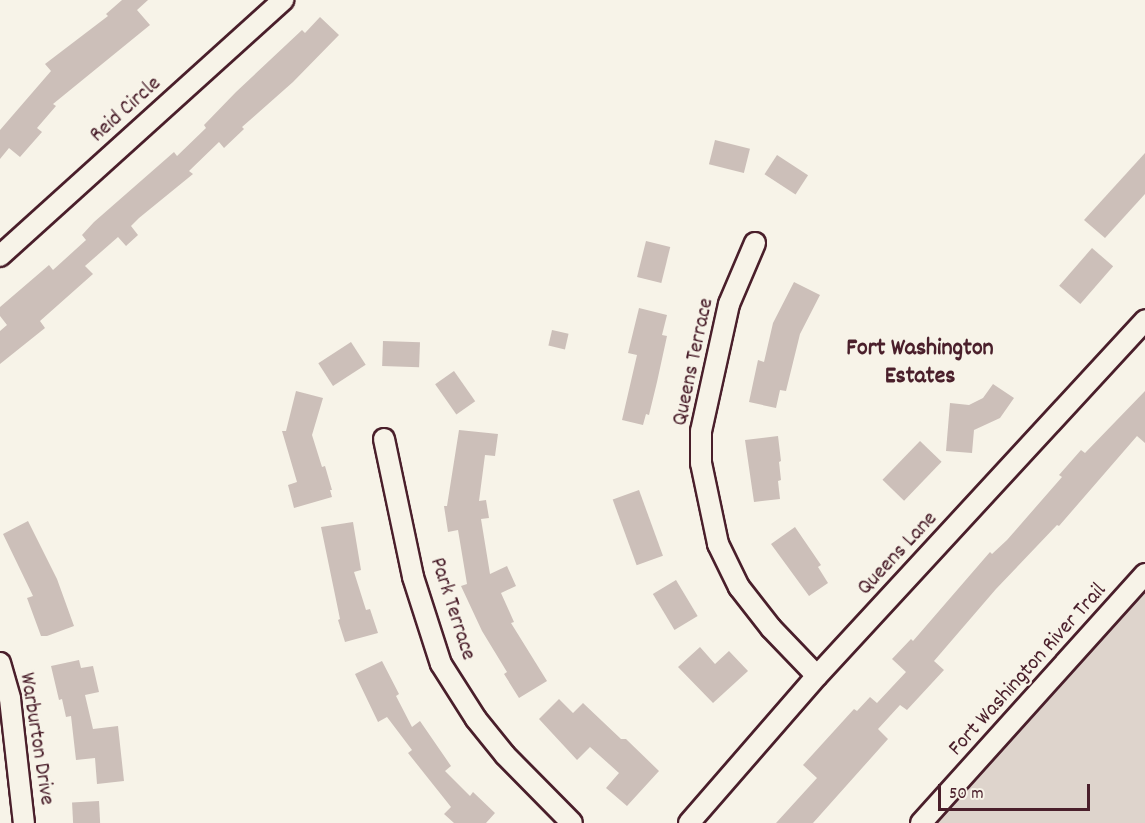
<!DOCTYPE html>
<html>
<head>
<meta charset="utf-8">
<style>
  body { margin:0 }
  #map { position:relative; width:1145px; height:823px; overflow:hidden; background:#f7f3e8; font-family:Dekko,sans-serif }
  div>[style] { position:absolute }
  .green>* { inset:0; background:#ded4cc }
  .building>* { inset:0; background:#ccbfb9; transform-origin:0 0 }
  .roads { filter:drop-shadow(2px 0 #4a1f2b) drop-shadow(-2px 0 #4a1f2b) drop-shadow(0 2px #4a1f2b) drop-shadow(0 -2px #4a1f2b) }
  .minor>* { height:20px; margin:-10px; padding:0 10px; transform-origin:10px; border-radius:10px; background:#f7f3e8 }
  span { translate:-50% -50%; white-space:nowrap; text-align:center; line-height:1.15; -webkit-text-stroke:4.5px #f7f3e8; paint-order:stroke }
  .street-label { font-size:22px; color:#4a1f2b }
  .neighbourhood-label { font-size:24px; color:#4a1f2b; font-weight:700 }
  .scale { position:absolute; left:938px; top:784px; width:152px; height:27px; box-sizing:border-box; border:3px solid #4a1f2b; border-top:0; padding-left:8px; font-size:18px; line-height:21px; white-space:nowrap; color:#4a1f2b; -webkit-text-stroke:4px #f7f3e8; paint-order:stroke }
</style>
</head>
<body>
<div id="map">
  <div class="green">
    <div style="clip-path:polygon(1145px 562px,1145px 823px,909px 823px)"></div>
  </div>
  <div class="building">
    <div style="clip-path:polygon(122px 0,148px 0,137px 10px,150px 25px,53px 104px,56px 106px,37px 128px,42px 132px,20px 157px,9px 148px,0 159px,0 130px,51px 71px,45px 64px,108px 16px,106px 14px)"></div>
    <div style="clip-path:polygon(320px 17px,339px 35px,293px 82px,242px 127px,244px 129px,224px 148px,219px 142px,189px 171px,193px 174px,139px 218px,131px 226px,138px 235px,126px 246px,118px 237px,85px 266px,93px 274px,40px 321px,45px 328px,0 364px,0 331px,7px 325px,0 316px,0 307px,49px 265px,53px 270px,86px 240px,82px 235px,94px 222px,174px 152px,177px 156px,206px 128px,204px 125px,236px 92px,302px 30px,305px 33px)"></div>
    <div style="left:715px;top:140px;width:36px;height:25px;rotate:14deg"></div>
    <div style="clip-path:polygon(1145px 153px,1145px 194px,1105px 238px,1084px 220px)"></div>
    <div style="left:777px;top:155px;width:37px;height:23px;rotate:33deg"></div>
    <div style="left:646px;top:241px;width:25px;height:37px;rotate:14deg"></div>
    <div style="left:1092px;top:248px;width:28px;height:50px;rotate:41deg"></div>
    <div style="clip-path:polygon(794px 282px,820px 295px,800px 334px,786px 391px,780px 390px,776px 408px,749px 402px,758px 360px,764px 362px,773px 323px)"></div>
    <div style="clip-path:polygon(639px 308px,667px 315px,662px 335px,667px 336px,657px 382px,649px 415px,646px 414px,643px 425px,622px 420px,637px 355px,628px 353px)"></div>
    <div style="left:552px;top:330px;width:17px;height:16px;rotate:13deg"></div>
    <div style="left:383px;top:341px;width:37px;height:25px;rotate:2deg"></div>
    <div style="left:351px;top:342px;width:27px;height:39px;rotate:57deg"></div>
    <div style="left:454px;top:371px;width:37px;height:23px;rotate:55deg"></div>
    <div style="clip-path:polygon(993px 384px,1014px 398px,1000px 418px,974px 430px,972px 453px,946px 451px,950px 403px,969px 405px,983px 398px)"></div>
    <div style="clip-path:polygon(296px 391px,323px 398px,312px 435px,322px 467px,325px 466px,332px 490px,330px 490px,332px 497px,294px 508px,288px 485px,297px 482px,282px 431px,286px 431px)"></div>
    <div style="clip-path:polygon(1145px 391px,1145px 443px,1137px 436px,1059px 526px,1057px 525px,996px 589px,934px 661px,944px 670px,907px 710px,900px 705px,878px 729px,888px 739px,813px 823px,776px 823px,817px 778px,803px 765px,854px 709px,857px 711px,870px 697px,877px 703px,906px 672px,892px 659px,911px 639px,913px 641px,990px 552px,992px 554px,1007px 540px,1062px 477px,1059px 475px,1081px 450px,1085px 453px)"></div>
    <div style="clip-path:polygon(459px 430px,498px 434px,495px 456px,485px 455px,479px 501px,486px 500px,489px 518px,481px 519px,490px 574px,507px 566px,516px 586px,501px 593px,514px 622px,511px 623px,547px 681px,519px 698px,504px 674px,507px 672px,482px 631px,461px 586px,467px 584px,458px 530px,448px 532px,444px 506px,447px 506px)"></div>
    <div style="clip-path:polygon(778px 436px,781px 461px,779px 462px,781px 480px,778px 481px,780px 499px,754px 502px,745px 440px)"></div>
    <div style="left:920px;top:441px;width:30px;height:54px;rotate:44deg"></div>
    <div style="left:639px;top:490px;width:70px;height:28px;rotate:70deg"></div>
    <div style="clip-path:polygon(28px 521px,57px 579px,74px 626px,47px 636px,41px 636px,27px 598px,33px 596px,3px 534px)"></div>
    <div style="clip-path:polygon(353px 522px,361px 570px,354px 572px,366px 610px,370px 609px,378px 633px,345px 642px,338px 620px,340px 619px,321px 527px)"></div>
    <div style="clip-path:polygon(795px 527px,821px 565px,818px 567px,828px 583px,809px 596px,771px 544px)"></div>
    <div style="left:676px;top:580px;width:42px;height:27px;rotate:59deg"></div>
    <div style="clip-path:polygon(700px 647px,715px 664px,729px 651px,748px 671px,713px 703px,678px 667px)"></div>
    <div style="clip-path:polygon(79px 660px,81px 668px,93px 666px,99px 692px,85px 695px,93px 729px,118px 726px,124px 781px,97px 784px,95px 758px,76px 760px,71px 716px,66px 717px,62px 699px,59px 700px,51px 666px)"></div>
    <div style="clip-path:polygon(382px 661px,399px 694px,396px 696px,412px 727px,420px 721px,451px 766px,445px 771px,470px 796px,473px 792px,495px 813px,486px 823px,454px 823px,444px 814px,451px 807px,408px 753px,412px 750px,387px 717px,378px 722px,355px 674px)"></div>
    <div style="clip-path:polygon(559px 699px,573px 713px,583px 703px,621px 739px,626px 739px,659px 771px,627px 806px,606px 788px,619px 773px,590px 747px,577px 760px,539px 719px)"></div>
    <div style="left:99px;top:801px;width:22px;height:27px;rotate:87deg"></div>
  </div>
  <div class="roads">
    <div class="minor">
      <div style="left:755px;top:243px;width:66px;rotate:113.1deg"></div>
      <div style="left:729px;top:304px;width:130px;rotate:102.4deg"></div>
      <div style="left:701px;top:431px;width:32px;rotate:90deg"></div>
      <div style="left:701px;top:463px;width:83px;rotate:78.1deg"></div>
      <div style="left:718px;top:544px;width:48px;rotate:64deg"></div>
      <div style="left:739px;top:587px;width:52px;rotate:52deg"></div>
      <div style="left:771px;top:628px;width:66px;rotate:46.2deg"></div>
      <div style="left:0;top:256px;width:382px;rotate:-42.1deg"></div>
      <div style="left:384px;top:439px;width:141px;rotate:78.1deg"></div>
      <div style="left:413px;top:577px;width:91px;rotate:72.2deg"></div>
      <div style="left:441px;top:664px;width:65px;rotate:57.5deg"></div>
      <div style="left:476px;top:719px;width:46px;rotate:51.1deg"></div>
      <div style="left:505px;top:755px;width:95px;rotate:45.4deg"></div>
      <div style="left:0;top:663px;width:37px;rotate:74deg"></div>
      <div style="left:10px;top:699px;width:125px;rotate:83.6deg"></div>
      <div style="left:689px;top:823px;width:195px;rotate:-49deg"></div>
      <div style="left:817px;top:676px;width:484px;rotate:-47.3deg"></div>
      <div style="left:921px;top:823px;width:335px;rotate:-48deg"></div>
    </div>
  </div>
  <div class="street-label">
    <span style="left:126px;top:110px;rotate:-42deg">Reid Circle</span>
    <span style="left:694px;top:362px;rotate:-78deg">Queens Terrace</span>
    <span style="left:898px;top:554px;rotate:-47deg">Queens Lane</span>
    <span style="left:452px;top:609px;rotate:72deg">Park Terrace</span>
    <span style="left:1028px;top:670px;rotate:-48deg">Fort Washington River Trail</span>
    <span style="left:36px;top:739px;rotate:81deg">Warburton Drive</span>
  </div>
  <div class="neighbourhood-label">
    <span style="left:920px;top:364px">Fort Washington<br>Estates</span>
  </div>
  <div class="scale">50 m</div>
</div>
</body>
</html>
